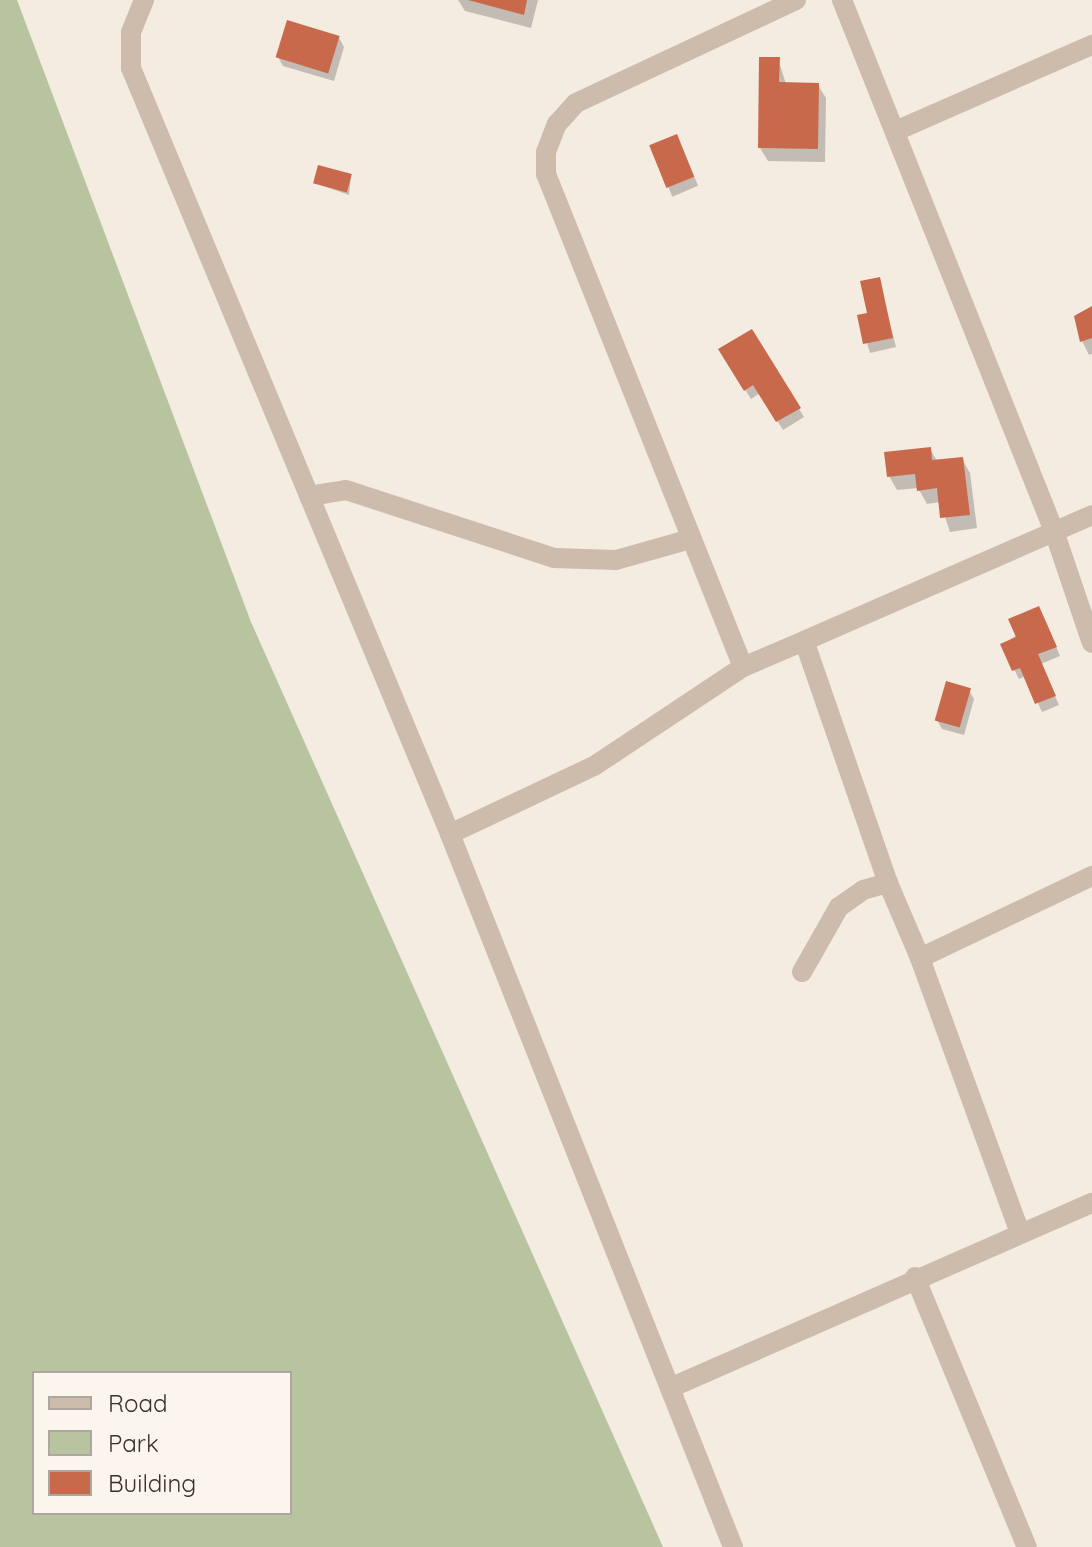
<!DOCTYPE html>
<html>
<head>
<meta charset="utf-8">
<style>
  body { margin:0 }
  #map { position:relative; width:1092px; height:1547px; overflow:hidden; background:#f4ebe1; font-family:Quicksand,sans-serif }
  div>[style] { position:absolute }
  .green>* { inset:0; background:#b8c4a0 }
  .shadow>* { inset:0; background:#0003; transform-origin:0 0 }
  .building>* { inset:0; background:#c8694b; transform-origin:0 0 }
  .minor>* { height:20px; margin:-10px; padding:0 10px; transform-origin:10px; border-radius:10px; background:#cdbbac }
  span { translate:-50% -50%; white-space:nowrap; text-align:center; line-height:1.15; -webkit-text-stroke:6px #fbf5ee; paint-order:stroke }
  .legend { position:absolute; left:32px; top:1371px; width:260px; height:144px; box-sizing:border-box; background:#fbf5ee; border:2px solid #aea6a0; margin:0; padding:10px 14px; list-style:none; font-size:24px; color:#3b302b }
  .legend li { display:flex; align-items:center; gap:16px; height:40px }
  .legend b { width:40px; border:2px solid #aea6a0 }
</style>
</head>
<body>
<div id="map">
  <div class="green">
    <div style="clip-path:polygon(evenodd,0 0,17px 0,251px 622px,663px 1547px,0 1547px,0 0,34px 1373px,290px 1373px,290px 1513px,34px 1513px,34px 1373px)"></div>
  </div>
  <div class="shadow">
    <div style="clip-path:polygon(458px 0,538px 0,531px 28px,465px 11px)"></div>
    <div style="clip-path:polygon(339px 38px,344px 47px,334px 81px,283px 66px,278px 57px)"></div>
    <div style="clip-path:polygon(778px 59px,786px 84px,818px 85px,826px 98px,825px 162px,768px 161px,760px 148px)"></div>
    <div style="left:677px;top:136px;width:54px;height:28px;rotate:67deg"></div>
    <div style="clip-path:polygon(351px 176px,349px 195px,315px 183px)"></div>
    <div style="clip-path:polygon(879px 279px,896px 347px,870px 353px,859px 316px,869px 314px)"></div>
    <div style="clip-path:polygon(1092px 309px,1092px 354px,1089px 355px,1082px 341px)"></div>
    <div style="clip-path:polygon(752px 331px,804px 417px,783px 430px,760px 393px,751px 399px,721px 350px)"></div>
    <div style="clip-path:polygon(930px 449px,937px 461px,962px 459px,970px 473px,977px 528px,950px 532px,940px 502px,927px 504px,918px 488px,897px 490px,889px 476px)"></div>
    <div style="clip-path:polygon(1044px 617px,1060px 656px,1041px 664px,1059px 705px,1042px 712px,1026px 676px,1019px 679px,1002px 645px)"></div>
    <div style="clip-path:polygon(969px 690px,974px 699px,964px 735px,942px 729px,937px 720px)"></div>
  </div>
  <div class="building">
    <div style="clip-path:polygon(468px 0,527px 0,524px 15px)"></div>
    <div style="left:287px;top:20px;width:55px;height:39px;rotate:17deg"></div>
    <div style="clip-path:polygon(759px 57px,780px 57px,779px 82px,819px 83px,818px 149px,758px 148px)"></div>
    <div style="left:677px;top:134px;width:46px;height:30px;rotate:68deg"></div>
    <div style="left:318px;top:165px;width:35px;height:19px;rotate:15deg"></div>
    <div style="clip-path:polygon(880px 277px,893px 338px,863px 344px,857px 315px,867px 313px,860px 281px)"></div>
    <div style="clip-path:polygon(1092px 306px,1092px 338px,1080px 342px,1074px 316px)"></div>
    <div style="clip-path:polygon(752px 329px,801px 408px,776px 422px,753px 385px,744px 391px,718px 349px)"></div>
    <div style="clip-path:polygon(931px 447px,932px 460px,963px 457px,970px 515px,940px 518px,937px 488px,917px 491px,915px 474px,887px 477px,884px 452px)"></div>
    <div style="clip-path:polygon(1039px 606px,1057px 647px,1038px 654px,1056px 696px,1035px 704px,1020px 668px,1012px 671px,1000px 644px,1016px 637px,1008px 619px)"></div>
    <div style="left:946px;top:681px;width:26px;height:41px;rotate:16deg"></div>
  </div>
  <div class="minor">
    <div style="left:144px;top:0;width:35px;rotate:112deg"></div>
    <div style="left:131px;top:33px;width:35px;rotate:90deg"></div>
    <div style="left:131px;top:68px;width:830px;rotate:67.39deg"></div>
    <div style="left:450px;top:834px;width:159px;rotate:-25.3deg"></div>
    <div style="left:594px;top:766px;width:179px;rotate:-33.6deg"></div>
    <div style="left:743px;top:667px;width:66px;rotate:-23.1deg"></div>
    <div style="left:842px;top:0;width:572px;rotate:68.24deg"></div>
    <div style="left:1054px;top:531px;width:118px;rotate:71.3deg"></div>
    <div style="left:898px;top:130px;width:212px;rotate:-23.7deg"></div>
    <div style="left:309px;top:496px;width:37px;rotate:-9deg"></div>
    <div style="left:346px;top:490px;width:219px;rotate:18.1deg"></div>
    <div style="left:554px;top:558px;width:62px;rotate:1.8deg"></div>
    <div style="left:616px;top:560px;width:77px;rotate:-15.8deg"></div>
    <div style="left:743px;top:667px;width:531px;rotate:-111.78deg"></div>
    <div style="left:546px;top:174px;width:22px;rotate:-90deg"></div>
    <div style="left:546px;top:152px;width:30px;rotate:-69deg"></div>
    <div style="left:557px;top:124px;width:28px;rotate:-48deg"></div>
    <div style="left:576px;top:103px;width:243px;rotate:-25.1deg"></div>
    <div style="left:450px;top:834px;width:767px;rotate:68.35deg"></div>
    <div style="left:888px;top:883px;width:82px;rotate:66.9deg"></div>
    <div style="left:802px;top:972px;width:75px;rotate:-60.4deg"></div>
    <div style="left:839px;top:907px;width:29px;rotate:-35deg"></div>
    <div style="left:863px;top:890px;width:26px;rotate:-16deg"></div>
    <div style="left:888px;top:883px;width:256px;rotate:-109.1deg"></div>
    <div style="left:804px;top:641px;width:314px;rotate:-23.6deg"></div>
    <div style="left:1020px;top:1233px;width:293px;rotate:-110deg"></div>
    <div style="left:920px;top:958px;width:191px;rotate:-25.5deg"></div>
    <div style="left:915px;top:1277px;width:292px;rotate:67.5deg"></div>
    <div style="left:670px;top:1388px;width:461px;rotate:-23.7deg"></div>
  </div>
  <ul class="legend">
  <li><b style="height:10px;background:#cdbbac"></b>Road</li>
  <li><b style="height:22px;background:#b8c4a0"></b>Park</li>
  <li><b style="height:22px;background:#c8694b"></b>Building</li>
  </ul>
</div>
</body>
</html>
